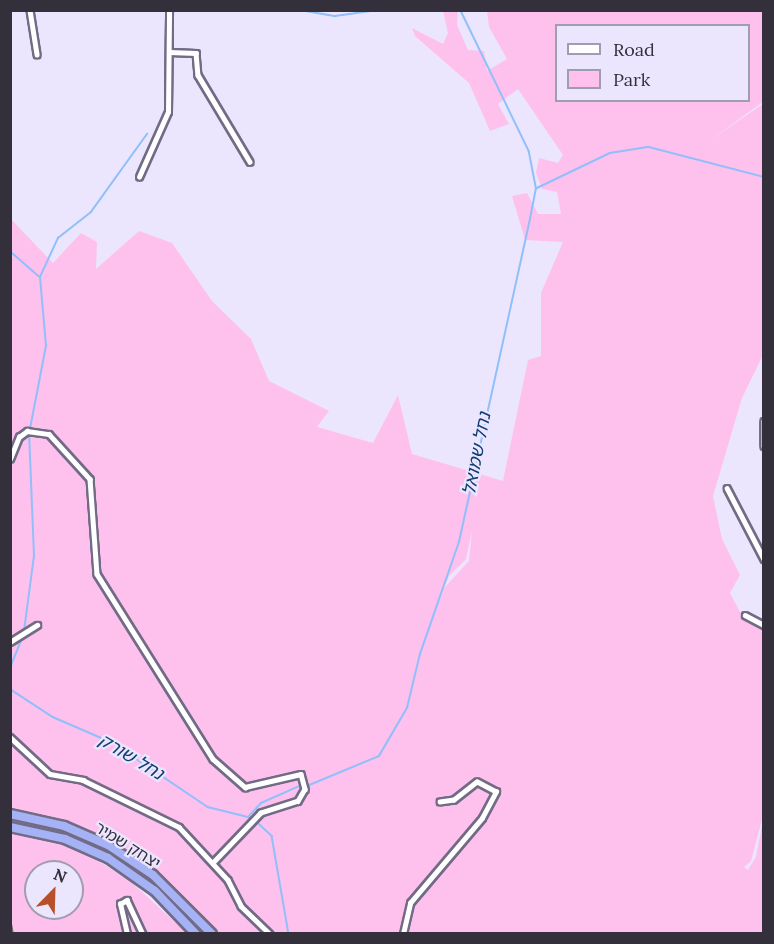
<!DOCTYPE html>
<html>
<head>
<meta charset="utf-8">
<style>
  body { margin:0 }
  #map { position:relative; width:774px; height:944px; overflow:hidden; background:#ebe6fe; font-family:Lora,"Noto Sans Hebrew",serif }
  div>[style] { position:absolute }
  .green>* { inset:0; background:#fec1ed }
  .stream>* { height:1.5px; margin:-0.75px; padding:0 0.75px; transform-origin:0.75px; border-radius:0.75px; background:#90bffa }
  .roads { filter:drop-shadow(2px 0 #716b85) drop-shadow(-2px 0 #716b85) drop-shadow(0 2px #716b85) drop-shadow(0 -2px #716b85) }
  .minor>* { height:4.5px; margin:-2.25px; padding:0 2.25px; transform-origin:2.25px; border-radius:2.25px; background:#fff }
  .trunk>* { height:8px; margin:-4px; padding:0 4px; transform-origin:4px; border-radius:4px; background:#a6b2f6 }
  .rail>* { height:4px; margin-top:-2px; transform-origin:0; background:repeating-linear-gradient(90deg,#ebe6fe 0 4.5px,#6d6a79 0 9px); box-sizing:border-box; border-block:2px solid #6d6a79 }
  span { translate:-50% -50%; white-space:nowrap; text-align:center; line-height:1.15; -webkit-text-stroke:4.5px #ebe6fe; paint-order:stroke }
  .street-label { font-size:16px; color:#33303b }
  .water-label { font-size:18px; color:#0f3e72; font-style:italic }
  .frame { position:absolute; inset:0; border:12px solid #33303b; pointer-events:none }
  .legend { position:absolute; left:555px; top:24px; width:195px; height:78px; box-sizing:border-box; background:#ebe6fe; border:2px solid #a19db0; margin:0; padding:8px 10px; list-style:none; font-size:18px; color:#33303b }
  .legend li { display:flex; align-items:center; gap:12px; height:30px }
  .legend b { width:30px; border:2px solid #a19db0 }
  .north { position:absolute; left:24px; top:860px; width:60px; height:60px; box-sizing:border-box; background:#ebe6fe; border:2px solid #a19db0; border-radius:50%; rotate:23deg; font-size:16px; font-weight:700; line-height:24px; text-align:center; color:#33303b }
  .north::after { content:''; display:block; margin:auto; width:21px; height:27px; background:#b7502a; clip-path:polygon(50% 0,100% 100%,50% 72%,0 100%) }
</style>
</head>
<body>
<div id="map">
  <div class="green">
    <div style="clip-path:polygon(evenodd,443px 11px,458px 11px,457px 25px,468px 50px,484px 51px,487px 71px,507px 59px,489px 27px,487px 11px,763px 11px,763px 102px,710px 140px,763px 104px,763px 355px,742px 398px,713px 496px,722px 539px,740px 575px,730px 593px,740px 612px,763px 626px,763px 816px,751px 861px,744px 867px,748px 870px,756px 857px,763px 820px,763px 933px,218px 933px,149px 866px,107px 839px,11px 807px,10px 218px,53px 263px,81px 233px,97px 242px,96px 269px,139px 231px,172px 243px,212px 301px,251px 339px,269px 381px,329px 411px,317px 427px,373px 443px,398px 395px,412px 454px,503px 481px,528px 360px,541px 356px,541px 293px,563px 242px,525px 240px,512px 196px,527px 193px,538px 214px,561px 214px,557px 192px,542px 189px,536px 173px,539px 158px,558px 163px,563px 155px,518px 89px,498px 104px,509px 124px,490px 131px,469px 83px,415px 36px,412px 28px,443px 44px,448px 33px,443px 11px,556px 26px,748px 26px,748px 100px,556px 100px,556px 26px,443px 11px,472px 531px,469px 561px,445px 587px,419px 650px,449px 576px,466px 559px,472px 531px)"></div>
    <div style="clip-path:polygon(12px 819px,66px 831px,111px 851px,155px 881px,205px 933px,134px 868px,89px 843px)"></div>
    <div style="clip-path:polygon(evenodd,11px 834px,53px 841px,94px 858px,131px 882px,187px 933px,11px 934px,11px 834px,36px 872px,72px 872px,72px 908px,36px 908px,36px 872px)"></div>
  </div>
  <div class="stream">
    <div style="left:300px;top:10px;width:36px;rotate:10deg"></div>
    <div style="left:335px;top:16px;width:43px;rotate:-7.9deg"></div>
    <div style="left:537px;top:188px;width:81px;rotate:-25.6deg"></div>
    <div style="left:610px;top:153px;width:39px;rotate:-9deg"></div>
    <div style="left:649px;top:147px;width:119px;rotate:14.6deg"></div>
    <div style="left:10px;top:251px;width:38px;rotate:41deg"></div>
    <div style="left:30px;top:429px;width:85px;rotate:-79.1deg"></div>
    <div style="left:46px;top:346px;width:69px;rotate:-95deg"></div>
    <div style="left:40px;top:277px;width:43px;rotate:-65.2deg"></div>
    <div style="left:58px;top:238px;width:42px;rotate:-38.2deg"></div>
    <div style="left:91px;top:212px;width:96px;rotate:-54.3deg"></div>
    <div style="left:24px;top:631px;width:76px;rotate:-82.4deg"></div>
    <div style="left:34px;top:556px;width:123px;rotate:-92.3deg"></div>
    <div style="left:10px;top:668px;width:35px;rotate:-68deg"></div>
    <div style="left:10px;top:689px;width:51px;rotate:33.1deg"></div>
    <div style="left:53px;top:717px;width:65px;rotate:23.4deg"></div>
    <div style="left:113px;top:743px;width:115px;rotate:34deg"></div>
    <div style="left:208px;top:807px;width:45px;rotate:14deg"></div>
    <div style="left:307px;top:786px;width:78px;rotate:-22.6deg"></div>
    <div style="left:379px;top:756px;width:56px;rotate:-59.7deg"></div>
    <div style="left:407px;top:708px;width:56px;rotate:-76.5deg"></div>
    <div style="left:420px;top:654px;width:119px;rotate:-70.8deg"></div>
    <div style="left:459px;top:542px;width:331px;rotate:-77.6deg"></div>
    <div style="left:530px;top:219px;width:31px;rotate:-79deg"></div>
    <div style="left:536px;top:189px;width:38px;rotate:-101deg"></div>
    <div style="left:529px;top:152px;width:158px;rotate:-115.9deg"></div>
    <div style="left:249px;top:816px;width:18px;rotate:-47deg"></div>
    <div style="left:261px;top:803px;width:45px;rotate:-23.7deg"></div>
    <div style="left:256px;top:821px;width:22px;rotate:43deg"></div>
    <div style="left:272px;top:836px;width:99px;rotate:80.2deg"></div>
  </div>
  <div class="roads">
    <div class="minor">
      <div style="left:30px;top:10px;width:45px;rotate:81deg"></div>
      <div style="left:169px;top:52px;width:27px;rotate:2deg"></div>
      <div style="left:196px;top:53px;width:22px;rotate:85deg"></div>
      <div style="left:198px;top:75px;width:101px;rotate:59.1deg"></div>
      <div style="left:139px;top:177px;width:71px;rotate:-66deg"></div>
      <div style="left:168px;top:112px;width:102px;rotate:-89.4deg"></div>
      <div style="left:764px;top:421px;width:25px;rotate:90deg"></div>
      <div style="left:10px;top:459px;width:24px;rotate:-68deg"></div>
      <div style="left:19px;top:437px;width:10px;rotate:-37deg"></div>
      <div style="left:27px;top:431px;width:22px;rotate:8deg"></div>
      <div style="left:49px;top:434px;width:61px;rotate:47.7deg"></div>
      <div style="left:90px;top:479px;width:95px;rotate:85.8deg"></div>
      <div style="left:97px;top:574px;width:218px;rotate:57.9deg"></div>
      <div style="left:213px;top:759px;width:43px;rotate:41.2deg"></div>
      <div style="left:245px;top:787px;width:57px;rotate:-13.1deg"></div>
      <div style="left:301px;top:774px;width:16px;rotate:75deg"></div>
      <div style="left:305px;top:789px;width:14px;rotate:120deg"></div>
      <div style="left:298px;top:801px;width:39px;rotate:162deg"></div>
      <div style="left:261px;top:813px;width:69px;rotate:133.8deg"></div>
      <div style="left:727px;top:488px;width:80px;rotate:62.5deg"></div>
      <div style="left:745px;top:615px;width:21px;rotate:28deg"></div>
      <div style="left:10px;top:642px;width:32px;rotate:-32deg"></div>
      <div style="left:10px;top:737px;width:54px;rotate:42.8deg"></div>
      <div style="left:50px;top:774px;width:34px;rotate:10deg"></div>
      <div style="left:83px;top:780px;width:107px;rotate:26.1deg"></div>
      <div style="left:179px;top:827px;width:72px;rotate:47.2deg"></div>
      <div style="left:228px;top:880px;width:29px;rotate:63deg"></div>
      <div style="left:241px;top:906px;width:40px;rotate:44deg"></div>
      <div style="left:127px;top:934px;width:31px;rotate:-103deg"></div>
      <div style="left:120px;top:904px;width:8px;rotate:-30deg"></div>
      <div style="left:127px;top:900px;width:38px;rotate:65deg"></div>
      <div style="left:403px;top:934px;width:32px;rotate:-77deg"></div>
      <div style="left:410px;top:903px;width:111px;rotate:-49.7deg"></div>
      <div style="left:482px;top:818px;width:30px;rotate:-62deg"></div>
      <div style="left:496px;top:792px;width:21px;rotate:-152deg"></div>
      <div style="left:477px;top:782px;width:29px;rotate:142deg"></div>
      <div style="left:454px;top:800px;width:14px;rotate:172deg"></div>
    </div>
    <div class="trunk">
      <div style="left:10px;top:814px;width:55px;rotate:12.5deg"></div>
      <div style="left:64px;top:826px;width:48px;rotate:23.4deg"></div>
      <div style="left:108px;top:845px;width:54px;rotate:33.7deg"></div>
      <div style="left:153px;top:875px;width:83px;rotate:45deg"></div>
      <div style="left:10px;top:827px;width:56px;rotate:12.3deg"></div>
      <div style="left:65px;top:839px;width:47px;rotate:23.8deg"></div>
      <div style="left:108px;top:858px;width:57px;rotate:35.1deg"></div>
      <div style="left:155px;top:891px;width:59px;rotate:46.4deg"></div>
    </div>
  </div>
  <div class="rail">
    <div style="left:10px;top:924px;width:10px;rotate:79deg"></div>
  </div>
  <div class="street-label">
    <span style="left:128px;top:845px;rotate:32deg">יצחק שמיר</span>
  </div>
  <div class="water-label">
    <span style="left:477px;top:454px;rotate:-79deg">נחל שמואל</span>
    <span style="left:131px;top:757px;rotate:31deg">נחל שורק</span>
  </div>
  <div class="frame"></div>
  <ul class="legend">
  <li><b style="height:8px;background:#fff"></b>Road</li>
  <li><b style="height:16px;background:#fec1ed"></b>Park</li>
  </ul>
  <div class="north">N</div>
</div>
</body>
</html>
